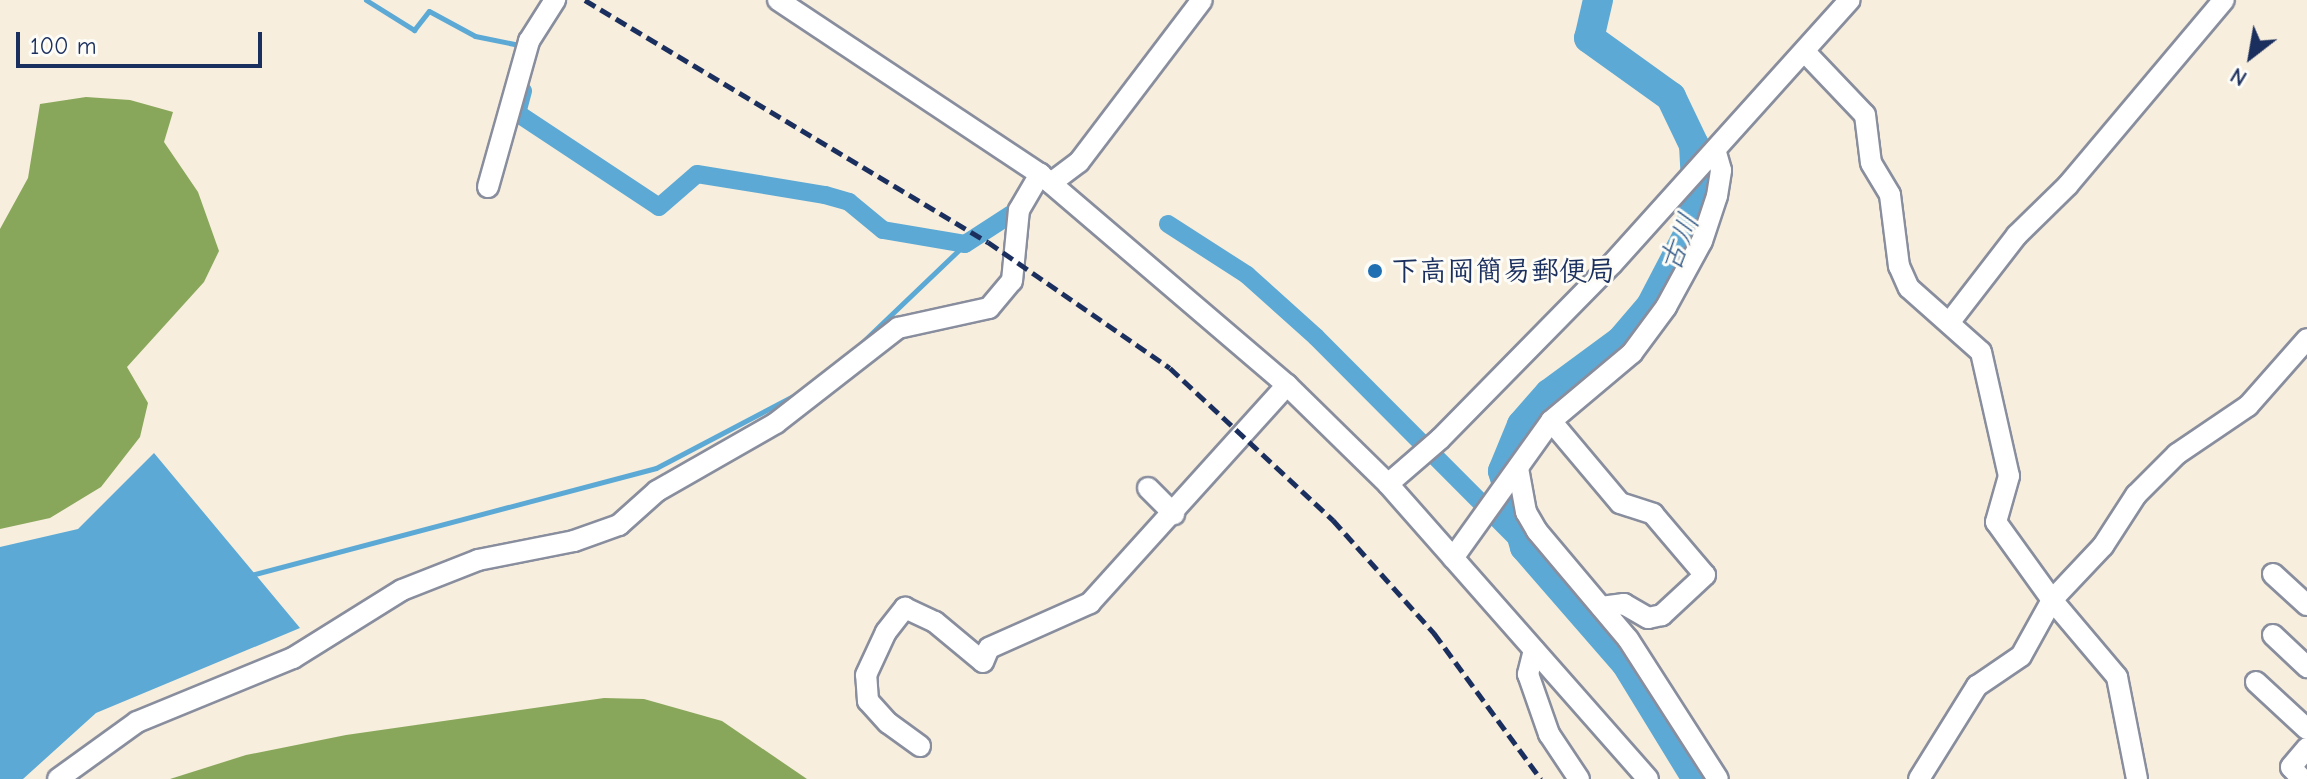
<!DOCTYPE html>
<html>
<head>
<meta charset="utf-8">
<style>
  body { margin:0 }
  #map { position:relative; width:2307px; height:779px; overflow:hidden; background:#f7eedd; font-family:"Comic Neue","Klee One",sans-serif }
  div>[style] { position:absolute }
  .forest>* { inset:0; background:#89a75b }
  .water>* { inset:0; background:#5ca9d5 }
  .stream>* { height:5px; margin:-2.5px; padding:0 2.5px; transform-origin:2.5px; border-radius:2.5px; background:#5ca9d5 }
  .canal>* { height:18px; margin:-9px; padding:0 9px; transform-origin:9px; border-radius:9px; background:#5ca9d5 }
  .river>* { height:30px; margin:-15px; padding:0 15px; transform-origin:15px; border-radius:15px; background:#5ca9d5 }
  .roads { filter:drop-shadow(2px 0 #898e9e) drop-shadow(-2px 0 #898e9e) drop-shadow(0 2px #898e9e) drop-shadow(0 -2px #898e9e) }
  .minor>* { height:20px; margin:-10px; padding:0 10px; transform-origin:10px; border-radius:10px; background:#fff }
  .rail>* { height:5px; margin-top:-2.5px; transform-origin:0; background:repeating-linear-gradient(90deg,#1b2f5e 0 12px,transparent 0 18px) }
  .dots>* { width:22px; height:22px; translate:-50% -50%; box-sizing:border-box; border:4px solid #fdfcf7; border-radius:50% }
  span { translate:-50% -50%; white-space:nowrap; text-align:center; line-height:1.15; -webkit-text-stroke:6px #fdfcf7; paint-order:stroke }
  .poi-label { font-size:28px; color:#1b2f5e; font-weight:700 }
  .left { translate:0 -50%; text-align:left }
  .water-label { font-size:30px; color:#325a88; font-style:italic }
  .north { position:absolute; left:2211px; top:16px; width:80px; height:80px; -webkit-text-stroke:6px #fdfcf7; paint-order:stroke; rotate:211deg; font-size:22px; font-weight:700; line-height:32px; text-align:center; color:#1b2f5e }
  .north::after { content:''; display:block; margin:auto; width:28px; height:36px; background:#1b2f5e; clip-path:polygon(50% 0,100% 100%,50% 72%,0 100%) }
  .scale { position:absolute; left:16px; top:32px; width:246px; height:36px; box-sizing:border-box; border:4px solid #1b2f5e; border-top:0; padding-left:10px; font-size:24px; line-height:28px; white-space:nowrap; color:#1b2f5e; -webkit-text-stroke:6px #fdfcf7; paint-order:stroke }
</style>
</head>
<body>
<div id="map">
  <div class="forest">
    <div style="clip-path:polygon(86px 97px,130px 100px,173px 112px,164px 142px,198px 192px,219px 251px,204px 282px,127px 367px,148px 403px,140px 437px,101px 487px,50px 518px,0 529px,0 229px,28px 178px,40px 104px)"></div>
    <div style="clip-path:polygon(604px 698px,644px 699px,722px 721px,807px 779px,170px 779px,246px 755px,346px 735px)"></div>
  </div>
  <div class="water">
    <div style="clip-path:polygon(154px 453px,300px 628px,96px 713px,23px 779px,0 779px,0 547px,78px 529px)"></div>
  </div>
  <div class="stream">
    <div style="left:366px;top:0;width:57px;rotate:32deg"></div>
    <div style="left:414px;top:30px;width:24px;rotate:-52deg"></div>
    <div style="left:429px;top:11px;width:52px;rotate:28.5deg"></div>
    <div style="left:475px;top:36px;width:50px;rotate:11.5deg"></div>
    <div style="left:852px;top:352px;width:156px;rotate:-43.7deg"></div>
    <div style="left:251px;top:575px;width:419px;rotate:-14.8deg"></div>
    <div style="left:656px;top:468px;width:164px;rotate:-27.7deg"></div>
  </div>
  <div class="canal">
    <div style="left:523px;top:91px;width:23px;rotate:105deg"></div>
    <div style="left:517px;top:113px;width:170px;rotate:33.5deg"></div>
    <div style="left:659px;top:207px;width:50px;rotate:-41deg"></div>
    <div style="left:697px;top:174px;width:130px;rotate:9.3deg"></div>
    <div style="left:825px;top:195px;width:25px;rotate:16deg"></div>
    <div style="left:849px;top:202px;width:44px;rotate:39.5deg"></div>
    <div style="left:883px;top:230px;width:83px;rotate:9.7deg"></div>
    <div style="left:965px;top:244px;width:57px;rotate:-32.9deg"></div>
    <div style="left:1168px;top:224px;width:94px;rotate:32.8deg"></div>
    <div style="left:1247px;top:275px;width:93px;rotate:41.9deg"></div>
    <div style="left:1316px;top:337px;width:296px;rotate:45.1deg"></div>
  </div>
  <div class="river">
    <div style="left:1598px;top:0;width:39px;rotate:103deg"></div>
    <div style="left:1589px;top:38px;width:101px;rotate:35.7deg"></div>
    <div style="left:1671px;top:97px;width:53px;rotate:64.4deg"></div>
    <div style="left:1694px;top:145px;width:55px;rotate:86.9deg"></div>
    <div style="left:1697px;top:200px;width:34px;rotate:104deg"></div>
    <div style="left:1689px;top:233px;width:82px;rotate:117.5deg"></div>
    <div style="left:1651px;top:306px;width:46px;rotate:130.6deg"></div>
    <div style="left:1621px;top:341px;width:89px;rotate:143.6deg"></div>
    <div style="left:1549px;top:394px;width:41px;rotate:131.1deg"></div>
    <div style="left:1522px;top:425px;width:50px;rotate:112.4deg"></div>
    <div style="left:1503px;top:471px;width:79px;rotate:73.9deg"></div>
    <div style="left:1525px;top:547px;width:154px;rotate:49deg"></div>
    <div style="left:1626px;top:663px;width:136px;rotate:58.5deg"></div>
  </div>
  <div class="roads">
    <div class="minor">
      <div style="left:778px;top:0;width:315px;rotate:33.6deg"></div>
      <div style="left:1040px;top:174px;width:325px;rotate:40.5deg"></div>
      <div style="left:1287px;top:385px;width:141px;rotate:44.4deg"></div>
      <div style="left:1388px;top:484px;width:393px;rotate:48.6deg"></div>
      <div style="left:1805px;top:52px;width:87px;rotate:46.4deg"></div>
      <div style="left:1865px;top:115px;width:48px;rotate:82.9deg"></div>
      <div style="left:1871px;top:163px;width:37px;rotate:59deg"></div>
      <div style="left:1890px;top:195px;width:72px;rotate:82.8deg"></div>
      <div style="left:1899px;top:266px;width:24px;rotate:66deg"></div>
      <div style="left:1909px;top:288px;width:96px;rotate:41.6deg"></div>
      <div style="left:1981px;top:352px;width:127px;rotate:77.3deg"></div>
      <div style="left:2009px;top:476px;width:48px;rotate:105.8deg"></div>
      <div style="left:1996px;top:522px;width:96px;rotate:54.3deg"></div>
      <div style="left:2052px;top:600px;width:101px;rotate:49.8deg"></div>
      <div style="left:2117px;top:677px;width:104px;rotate:78.9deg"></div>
      <div style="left:1051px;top:183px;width:35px;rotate:-37deg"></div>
      <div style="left:1079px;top:162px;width:203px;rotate:-52.8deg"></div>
      <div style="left:488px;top:187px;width:152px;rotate:-74.3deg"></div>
      <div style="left:529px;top:41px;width:49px;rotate:-57.6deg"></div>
      <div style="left:1949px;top:323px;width:111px;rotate:-52.3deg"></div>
      <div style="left:2017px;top:235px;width:71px;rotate:-44.4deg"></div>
      <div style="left:2068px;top:185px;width:242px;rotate:-49.9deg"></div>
      <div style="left:1551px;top:421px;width:107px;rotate:49.9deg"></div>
      <div style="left:1620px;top:503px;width:35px;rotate:18deg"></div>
      <div style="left:1653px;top:514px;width:80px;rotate:49.6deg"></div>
      <div style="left:1705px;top:575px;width:59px;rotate:137.1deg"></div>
      <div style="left:1662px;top:615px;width:14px;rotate:168deg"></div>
      <div style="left:1648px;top:618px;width:28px;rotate:-150deg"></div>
      <div style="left:1624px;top:604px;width:23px;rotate:173deg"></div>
      <div style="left:1518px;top:468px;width:45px;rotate:79.7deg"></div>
      <div style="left:1526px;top:512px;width:22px;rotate:60deg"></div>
      <div style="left:1537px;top:531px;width:141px;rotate:49.9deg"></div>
      <div style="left:1628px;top:639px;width:166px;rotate:57.3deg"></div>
      <div style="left:1388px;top:484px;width:69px;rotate:-40.9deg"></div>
      <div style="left:1440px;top:439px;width:245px;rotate:-45.5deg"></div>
      <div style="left:1612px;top:264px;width:355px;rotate:-48deg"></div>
      <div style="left:1148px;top:488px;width:37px;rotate:45deg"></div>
      <div style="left:1453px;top:558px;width:168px;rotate:-54.4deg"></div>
      <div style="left:1551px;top:421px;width:106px;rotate:-40deg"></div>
      <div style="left:1632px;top:353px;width:57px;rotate:-53.5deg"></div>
      <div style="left:1666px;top:307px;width:75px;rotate:-61.4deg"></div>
      <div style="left:1702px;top:241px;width:47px;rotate:-71.6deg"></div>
      <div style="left:1717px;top:196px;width:26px;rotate:-81deg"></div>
      <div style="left:1721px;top:170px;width:18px;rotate:-106deg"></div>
      <div style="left:2273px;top:574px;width:46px;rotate:42.4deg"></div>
      <div style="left:2273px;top:635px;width:47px;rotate:43.3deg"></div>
      <div style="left:1534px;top:650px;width:25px;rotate:104deg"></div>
      <div style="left:1528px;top:674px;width:64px;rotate:70.7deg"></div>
      <div style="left:1549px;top:734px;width:54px;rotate:56.3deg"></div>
      <div style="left:2256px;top:682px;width:69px;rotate:42.7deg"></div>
      <div style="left:920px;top:746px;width:39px;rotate:-144deg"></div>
      <div style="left:888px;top:723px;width:30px;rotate:-132deg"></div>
      <div style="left:868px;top:701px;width:26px;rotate:-94deg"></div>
      <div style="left:866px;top:675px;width:47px;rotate:-65.1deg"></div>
      <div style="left:886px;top:632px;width:31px;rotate:-52deg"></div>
      <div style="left:905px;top:608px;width:33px;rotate:25deg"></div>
      <div style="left:935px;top:622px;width:62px;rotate:39.8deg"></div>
      <div style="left:983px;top:662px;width:15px;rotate:-67deg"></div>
      <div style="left:989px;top:648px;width:111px;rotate:-24deg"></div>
      <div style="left:1090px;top:603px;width:294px;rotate:-47.9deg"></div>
      <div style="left:58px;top:779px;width:97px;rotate:-35.8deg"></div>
      <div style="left:137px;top:722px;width:169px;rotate:-22.3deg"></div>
      <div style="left:293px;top:658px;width:128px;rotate:-32deg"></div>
      <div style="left:402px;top:590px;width:82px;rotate:-21.5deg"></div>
      <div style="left:478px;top:560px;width:98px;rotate:-11.2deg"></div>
      <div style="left:574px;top:541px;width:48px;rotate:-19.6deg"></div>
      <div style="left:619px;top:525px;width:51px;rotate:-41.8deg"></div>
      <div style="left:657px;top:491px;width:137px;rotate:-29.7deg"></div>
      <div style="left:776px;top:423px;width:155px;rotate:-37.9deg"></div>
      <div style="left:898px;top:328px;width:93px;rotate:-12.4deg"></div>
      <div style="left:989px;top:308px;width:35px;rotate:-50deg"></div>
      <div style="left:1012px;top:281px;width:71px;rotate:-84.4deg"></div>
      <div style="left:1019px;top:210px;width:42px;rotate:-59.7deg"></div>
      <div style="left:1919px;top:779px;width:110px;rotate:-58.1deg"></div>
      <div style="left:1977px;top:686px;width:53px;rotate:-34.3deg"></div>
      <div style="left:2021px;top:656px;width:64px;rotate:-61deg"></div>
      <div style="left:2052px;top:600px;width:74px;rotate:-46.6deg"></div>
      <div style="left:2103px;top:546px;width:61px;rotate:-57.1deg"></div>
      <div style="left:2136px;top:495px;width:58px;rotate:-45deg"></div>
      <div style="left:2177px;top:454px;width:86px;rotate:-34.1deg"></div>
      <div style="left:2248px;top:406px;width:89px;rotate:-48.6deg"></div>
      <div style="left:2302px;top:779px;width:16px;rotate:-133deg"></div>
      <div style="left:2291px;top:767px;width:25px;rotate:-50deg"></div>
    </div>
  </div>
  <div class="rail">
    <div style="left:585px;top:0;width:470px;rotate:31deg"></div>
    <div style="left:988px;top:242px;width:221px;rotate:34.7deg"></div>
    <div style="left:1170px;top:368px;width:223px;rotate:43deg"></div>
    <div style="left:1333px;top:520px;width:152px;rotate:48.2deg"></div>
    <div style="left:1434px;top:633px;width:181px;rotate:53.8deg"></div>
  </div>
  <div class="dots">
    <div style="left:1375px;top:271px;background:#1f6fb2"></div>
  </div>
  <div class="poi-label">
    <span class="left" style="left:1391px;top:271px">下高岡簡易郵便局</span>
  </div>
  <div class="water-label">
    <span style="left:1680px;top:243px;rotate:-68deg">古川</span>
  </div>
  <div class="north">N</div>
  <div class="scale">100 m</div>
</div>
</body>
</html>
